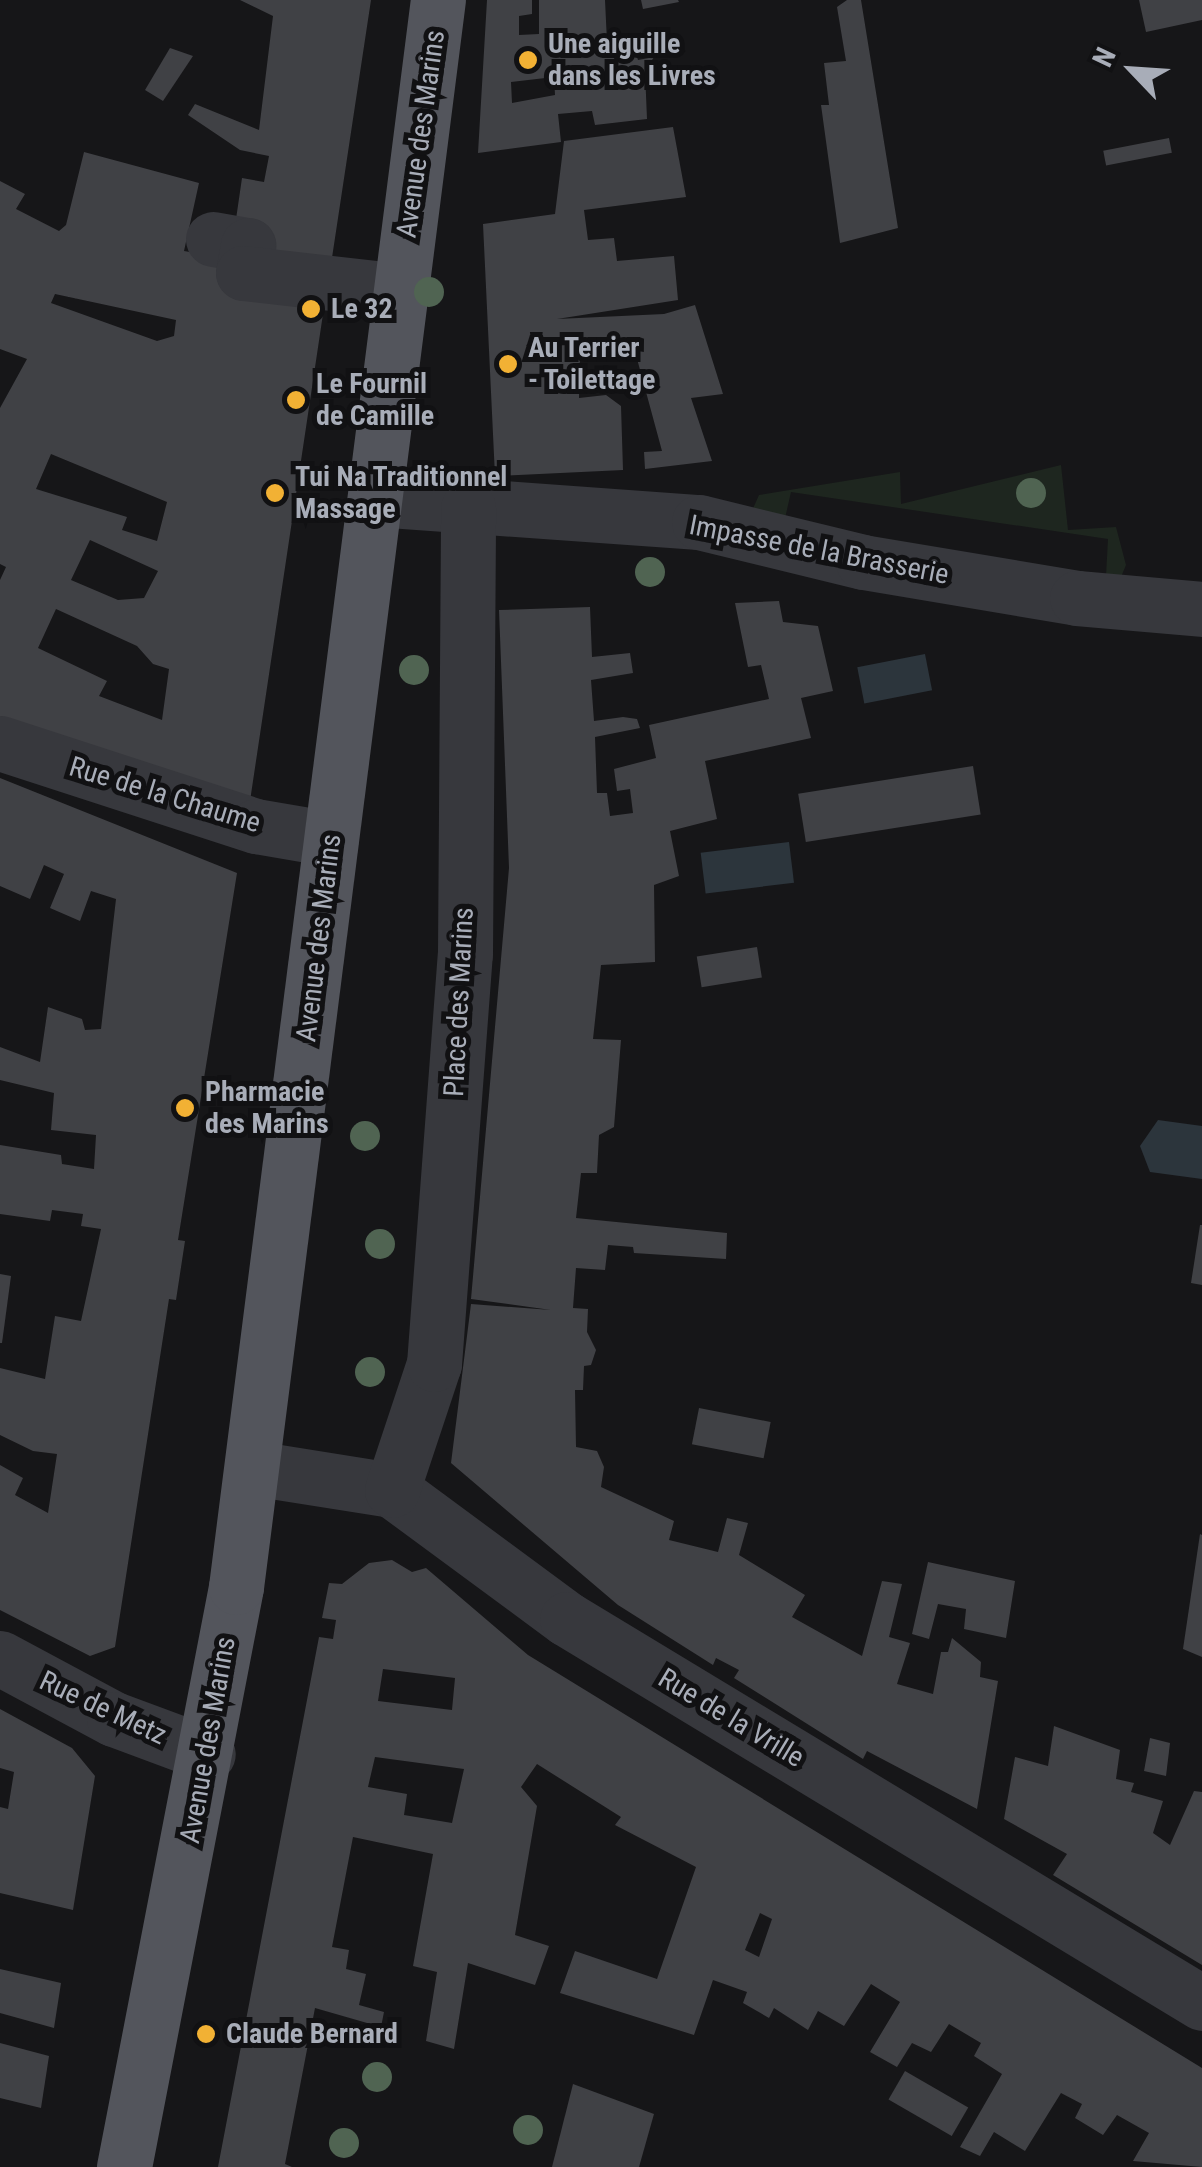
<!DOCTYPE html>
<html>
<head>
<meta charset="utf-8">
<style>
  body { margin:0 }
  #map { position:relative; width:1202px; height:2167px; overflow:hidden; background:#161618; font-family:"Roboto Condensed",sans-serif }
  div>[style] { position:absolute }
  .green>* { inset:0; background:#1e261f }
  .water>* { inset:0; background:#2c353c; transform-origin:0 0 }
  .building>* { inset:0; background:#404145; transform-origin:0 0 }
  .minor>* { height:55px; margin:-27.5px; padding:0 27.5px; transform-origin:27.5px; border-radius:27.5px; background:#37383d }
  .major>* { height:55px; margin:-27.5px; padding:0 27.5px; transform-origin:27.5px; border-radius:27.5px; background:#53555c }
  .trees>* { width:30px; height:30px; margin:-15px; border-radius:50%; background:#506452 }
  .dots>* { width:28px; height:28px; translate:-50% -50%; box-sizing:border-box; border:5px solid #111113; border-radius:50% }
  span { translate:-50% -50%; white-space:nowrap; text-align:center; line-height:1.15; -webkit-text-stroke:10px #111113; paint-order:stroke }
  .poi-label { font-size:28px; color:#a8adb8; font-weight:700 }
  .left { translate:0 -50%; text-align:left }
  .street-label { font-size:28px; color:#a8adb8 }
  .north { position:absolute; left:1082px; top:20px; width:100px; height:100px; -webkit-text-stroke:8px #111113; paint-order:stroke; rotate:295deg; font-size:28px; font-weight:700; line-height:40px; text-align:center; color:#a8adb8 }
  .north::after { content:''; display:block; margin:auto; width:35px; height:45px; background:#a8adb8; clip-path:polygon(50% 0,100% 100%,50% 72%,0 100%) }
</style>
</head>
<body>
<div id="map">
  <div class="green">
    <div style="clip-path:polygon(1061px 465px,1068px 530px,1116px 527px,1126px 565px,1121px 577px,1106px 576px,1108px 539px,791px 492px,783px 527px,751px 513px,759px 495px,900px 472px,901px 504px)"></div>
  </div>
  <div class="water">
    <div style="left:925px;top:654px;width:37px;height:69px;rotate:79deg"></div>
    <div style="left:789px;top:842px;width:41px;height:89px;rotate:83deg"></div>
    <div style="clip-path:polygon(1158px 1120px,1202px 1126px,1202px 1179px,1150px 1172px,1140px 1146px)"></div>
  </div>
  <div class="building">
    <div style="clip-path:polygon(240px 0,371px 0,330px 271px,254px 261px,235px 226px,242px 178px,264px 182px,269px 156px,240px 150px,188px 115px,195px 104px,259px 130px,273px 16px)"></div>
    <div style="clip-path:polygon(evenodd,487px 0,532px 0,532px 14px,519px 16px,519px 35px,539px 34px,539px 0,605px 0,607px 42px,632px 42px,638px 60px,654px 57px,645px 71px,647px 119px,595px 125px,592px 111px,558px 114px,561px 142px,478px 153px,487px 0,554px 77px,555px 95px,512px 103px,511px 82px,554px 77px)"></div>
    <div style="clip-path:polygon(641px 0,678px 0,679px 2px,643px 9px)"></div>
    <div style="clip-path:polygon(847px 0,861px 0,898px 228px,840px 243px,821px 105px,829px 105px,824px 63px,846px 61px,837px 7px)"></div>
    <div style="clip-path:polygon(1139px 0,1202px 0,1202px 20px,1146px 32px)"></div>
    <div style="clip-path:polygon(170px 48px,193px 56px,163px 101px,145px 90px)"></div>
    <div style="clip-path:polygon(673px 127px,686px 197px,584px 210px,588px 240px,614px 238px,617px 261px,674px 256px,678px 300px,557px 319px,664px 314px,695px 305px,723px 394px,691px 398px,712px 461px,645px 469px,644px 452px,662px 451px,633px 344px,580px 351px,579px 398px,606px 395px,621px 406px,623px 470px,495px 476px,483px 224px,555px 214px,564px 141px)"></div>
    <div style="left:1169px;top:138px;width:15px;height:67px;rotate:79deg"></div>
    <div style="clip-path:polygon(evenodd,84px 152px,199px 183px,184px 251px,236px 260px,326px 294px,250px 801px,0 716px,0 580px,6px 567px,0 564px,0 408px,27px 359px,0 349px,0 181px,25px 194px,16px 209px,59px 231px,66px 225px,84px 152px,55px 294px,176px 320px,174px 336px,157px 341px,51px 303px,55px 294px,84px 152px,51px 454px,167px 502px,157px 541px,122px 530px,127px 517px,36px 489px,51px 454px,84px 152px,90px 540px,158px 571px,144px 598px,118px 600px,71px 580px,90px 540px,84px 152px,56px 609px,137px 646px,153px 664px,169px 669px,162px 720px,99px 696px,107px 681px,38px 648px,56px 609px)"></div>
    <div style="clip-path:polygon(779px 601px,783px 622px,818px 626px,833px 691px,801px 698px,811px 738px,705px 761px,717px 819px,670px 831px,679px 876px,654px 885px,655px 962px,601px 965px,593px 1039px,621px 1040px,614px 1127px,599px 1135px,597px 1173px,581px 1173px,576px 1218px,727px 1233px,726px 1259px,634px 1253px,633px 1247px,608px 1245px,605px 1270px,576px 1268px,573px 1308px,588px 1309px,587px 1332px,596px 1350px,591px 1365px,584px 1366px,583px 1390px,575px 1390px,576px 1447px,597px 1451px,604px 1467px,601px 1487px,674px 1521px,669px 1540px,718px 1552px,727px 1518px,748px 1523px,739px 1555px,805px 1595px,792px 1617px,862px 1656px,882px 1581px,902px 1584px,889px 1637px,910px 1643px,897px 1684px,933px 1694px,941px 1652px,948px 1652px,952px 1638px,981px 1662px,980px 1677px,998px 1681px,977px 1809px,867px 1751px,863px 1759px,734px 1678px,739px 1670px,716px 1658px,713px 1665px,618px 1605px,451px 1463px,471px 1304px,551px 1310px,471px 1299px,509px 868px,499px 610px,590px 607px,592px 657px,630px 653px,633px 673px,591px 680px,594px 721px,623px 717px,637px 719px,640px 728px,595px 737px,597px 793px,607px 793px,610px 816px,633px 813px,630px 789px,617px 791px,614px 769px,656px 758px,649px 725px,769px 699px,761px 665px,748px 667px,735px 603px)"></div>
    <div style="left:973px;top:766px;width:49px;height:177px;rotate:81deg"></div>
    <div style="clip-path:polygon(0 778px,237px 873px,178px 1240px,185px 1241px,176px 1300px,169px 1299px,115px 1647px,90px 1656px,0 1610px,0 1465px,23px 1478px,15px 1495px,48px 1513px,57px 1454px,33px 1451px,0 1435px,0 1368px,45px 1379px,55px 1316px,81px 1321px,101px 1229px,81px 1226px,83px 1214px,52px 1210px,50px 1221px,0 1214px,0 1145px,61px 1155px,62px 1164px,94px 1169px,96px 1135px,51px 1130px,54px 1093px,0 1080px,0 1047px,40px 1062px,48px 1007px,82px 1019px,85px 1030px,101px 1029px,116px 899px,91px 891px,80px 921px,50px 908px,64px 874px,44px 865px,30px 899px,0 886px)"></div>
    <div style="left:757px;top:947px;width:31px;height:61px;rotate:81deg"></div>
    <div style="clip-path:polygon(1200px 1225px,1202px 1225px,1202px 1285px,1191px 1283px)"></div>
    <div style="clip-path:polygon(0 1274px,11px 1276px,2px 1343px,0 1343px)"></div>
    <div style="left:699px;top:1408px;width:73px;height:37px;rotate:11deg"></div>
    <div style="clip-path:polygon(1200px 1534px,1202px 1535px,1202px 1657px,1183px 1649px)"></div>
    <div style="clip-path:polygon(evenodd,392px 1560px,412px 1572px,426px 1568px,528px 1655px,1202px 2068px,1202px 2167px,1133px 2161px,1149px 2133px,1117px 2115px,1103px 2135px,1075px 2118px,1082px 2104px,1061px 2093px,1025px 2151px,994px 2132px,980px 2156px,960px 2147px,1002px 2074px,974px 2056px,981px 2043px,949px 2024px,931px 2052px,912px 2043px,897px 2067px,870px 2052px,900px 2002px,871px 1984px,844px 2026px,818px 2011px,808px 2030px,774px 2008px,769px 2018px,743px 2003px,747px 1992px,713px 1980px,694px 2035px,560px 1993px,575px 1951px,657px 1979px,696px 1867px,615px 1825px,621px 1817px,537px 1764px,521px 1787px,537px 1806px,515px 1935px,549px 1946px,535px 1985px,468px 1963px,454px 2049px,426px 2041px,437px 1972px,413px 1966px,433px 1854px,353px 1837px,332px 1947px,349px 1950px,346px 1969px,366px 1974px,359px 2005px,384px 2012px,381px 2027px,315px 2008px,285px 2164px,292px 2167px,218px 2167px,319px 1637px,333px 1639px,336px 1620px,322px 1618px,329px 1583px,342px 1584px,369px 1563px,392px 1560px,383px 1669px,455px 1678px,452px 1710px,378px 1701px,383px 1669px,392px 1560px,375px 1757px,464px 1769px,452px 1823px,404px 1815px,407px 1794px,368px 1787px,375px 1757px,392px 1560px,760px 1913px,772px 1919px,759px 1957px,745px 1950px,760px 1913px)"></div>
    <div style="clip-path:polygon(928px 1562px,1015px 1581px,1006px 1638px,964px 1629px,966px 1609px,938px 1604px,929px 1639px,912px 1634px)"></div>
    <div style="clip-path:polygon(0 1709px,72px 1748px,95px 1776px,73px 1910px,0 1893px,0 1807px,8px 1809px,14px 1772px,0 1768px)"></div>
    <div style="clip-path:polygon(1054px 1726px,1120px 1750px,1116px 1779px,1134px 1783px,1131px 1792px,1163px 1801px,1153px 1833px,1170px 1845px,1194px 1791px,1202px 1792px,1202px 1965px,1053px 1875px,1067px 1854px,1004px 1819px,1015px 1757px,1048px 1766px)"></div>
    <div style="clip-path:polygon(1150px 1738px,1170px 1743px,1166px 1776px,1144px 1771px)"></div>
    <div style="clip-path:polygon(0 1969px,61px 1983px,54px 2028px,0 2013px)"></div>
    <div style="clip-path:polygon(0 2043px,49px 2056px,41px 2108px,0 2098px)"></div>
    <div style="left:905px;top:2071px;width:73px;height:33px;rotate:30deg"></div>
    <div style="clip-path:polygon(573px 2084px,654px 2114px,639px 2167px,552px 2167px)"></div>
  </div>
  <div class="minor">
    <div style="left:213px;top:239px;width:36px;rotate:10deg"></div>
    <div style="left:248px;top:245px;width:28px;rotate:100deg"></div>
    <div style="left:243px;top:273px;width:158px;rotate:6.5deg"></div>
    <div style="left:376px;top:499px;width:324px;rotate:4.1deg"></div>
    <div style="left:699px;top:522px;width:169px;rotate:13.7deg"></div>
    <div style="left:863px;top:562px;width:217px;rotate:9.5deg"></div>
    <div style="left:1077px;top:598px;width:125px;rotate:5deg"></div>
    <div style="left:0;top:743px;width:269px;rotate:18deg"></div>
    <div style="left:256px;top:826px;width:76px;rotate:9.8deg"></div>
    <div style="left:253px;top:1468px;width:141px;rotate:9deg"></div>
    <div style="left:392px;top:1490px;width:217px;rotate:36.4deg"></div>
    <div style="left:567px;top:1619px;width:742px;rotate:31.16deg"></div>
    <div style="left:392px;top:1490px;width:133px;rotate:-71.6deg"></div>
    <div style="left:434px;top:1364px;width:411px;rotate:-85.7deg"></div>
    <div style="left:465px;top:954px;width:446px;rotate:-89.6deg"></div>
    <div style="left:0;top:1658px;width:129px;rotate:28.2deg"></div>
    <div style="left:114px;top:1719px;width:100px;rotate:20.4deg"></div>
  </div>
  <div class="major">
    <div style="left:124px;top:2167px;width:591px;rotate:-79.07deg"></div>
    <div style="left:236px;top:1587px;width:1600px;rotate:-82.75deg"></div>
  </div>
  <div class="trees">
    <div style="left:429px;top:292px"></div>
    <div style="left:1031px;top:493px"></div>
    <div style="left:650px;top:572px"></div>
    <div style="left:414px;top:670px"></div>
    <div style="left:365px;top:1136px"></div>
    <div style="left:380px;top:1244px"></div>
    <div style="left:370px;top:1372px"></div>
    <div style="left:377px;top:2077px"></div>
    <div style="left:528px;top:2130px"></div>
    <div style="left:344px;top:2143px"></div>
  </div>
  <div class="dots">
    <div style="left:528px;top:60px;background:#f2b134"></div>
    <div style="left:311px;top:309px;background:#f2b134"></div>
    <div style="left:508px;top:364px;background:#f2b134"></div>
    <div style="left:296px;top:400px;background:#f2b134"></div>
    <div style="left:275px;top:493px;background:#f2b134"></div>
    <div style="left:185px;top:1108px;background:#f2b134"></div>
    <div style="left:206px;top:2034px;background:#f2b134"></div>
  </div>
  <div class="poi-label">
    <span class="left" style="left:548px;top:60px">Une aiguille<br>dans les Livres</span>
    <span class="left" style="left:331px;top:309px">Le 32</span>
    <span class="left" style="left:528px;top:364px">Au Terrier<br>- Toilettage</span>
    <span class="left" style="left:316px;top:400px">Le Fournil<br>de Camille</span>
    <span class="left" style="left:295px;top:493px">Tui Na Traditionnel<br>Massage</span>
    <span class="left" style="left:205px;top:1108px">Pharmacie<br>des Marins</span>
    <span class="left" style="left:226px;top:2034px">Claude Bernard</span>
  </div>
  <div class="street-label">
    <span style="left:421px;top:134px;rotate:-82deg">Avenue des Marins</span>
    <span style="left:819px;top:550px;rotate:11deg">Impasse de la Brasserie</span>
    <span style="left:165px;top:795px;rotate:17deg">Rue de la Chaume</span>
    <span style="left:319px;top:938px;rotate:-83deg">Avenue des Marins</span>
    <span style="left:459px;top:1002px;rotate:-87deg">Place des Marins</span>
    <span style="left:103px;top:1708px;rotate:25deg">Rue de Metz</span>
    <span style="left:731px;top:1718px;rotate:31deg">Rue de la Vrille</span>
    <span style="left:208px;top:1740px;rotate:-80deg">Avenue des Marins</span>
  </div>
  <div class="north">N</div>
</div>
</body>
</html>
